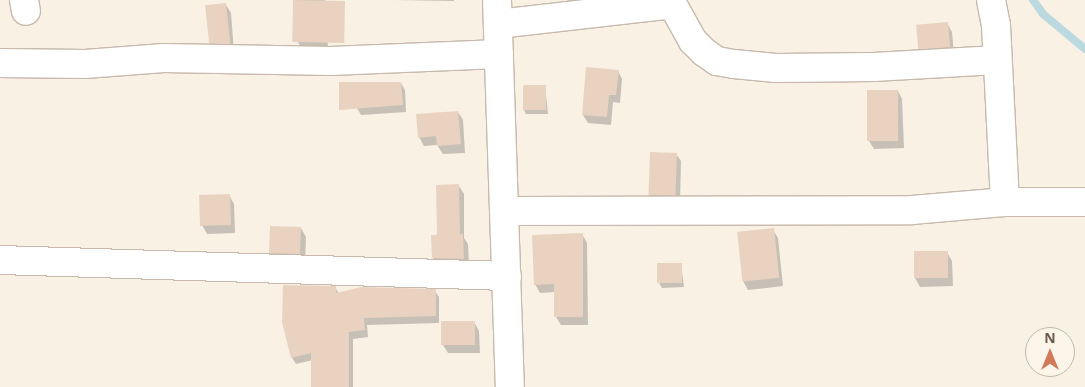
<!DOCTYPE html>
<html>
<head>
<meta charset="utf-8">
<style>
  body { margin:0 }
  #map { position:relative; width:1085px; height:387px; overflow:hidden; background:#f8f1e4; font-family:"Open Sans",sans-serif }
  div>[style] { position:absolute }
  .shadow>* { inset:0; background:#0003 }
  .stream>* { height:8px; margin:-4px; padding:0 4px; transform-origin:4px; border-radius:4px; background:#bcd9df }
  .building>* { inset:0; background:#ead2c0; transform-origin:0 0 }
  .roads { filter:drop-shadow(1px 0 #c8b9ac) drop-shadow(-1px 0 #c8b9ac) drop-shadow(0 1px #c8b9ac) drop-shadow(0 -1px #c8b9ac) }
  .minor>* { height:28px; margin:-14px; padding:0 14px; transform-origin:14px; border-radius:14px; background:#fff }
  span { translate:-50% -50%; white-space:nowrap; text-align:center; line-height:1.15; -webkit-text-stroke:4px #fcf5ea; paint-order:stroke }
  .north { position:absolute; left:1025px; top:327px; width:50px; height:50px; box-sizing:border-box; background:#fcf5ea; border:1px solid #c3b7ab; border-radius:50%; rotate:0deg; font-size:14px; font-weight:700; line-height:20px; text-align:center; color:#6d5a4d }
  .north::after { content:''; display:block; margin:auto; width:18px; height:22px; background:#d2795a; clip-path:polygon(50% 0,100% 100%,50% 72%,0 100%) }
</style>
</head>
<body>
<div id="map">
  <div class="shadow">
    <div style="clip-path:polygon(295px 0,325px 0,328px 48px,302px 50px,298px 42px)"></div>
    <div style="clip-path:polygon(393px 0,454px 0,454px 1px)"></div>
    <div style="clip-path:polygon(571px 0,609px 0,568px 5px,566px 1px)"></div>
    <div style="clip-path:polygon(226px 5px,231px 13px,234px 52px,215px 52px,210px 43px)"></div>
    <div style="clip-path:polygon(947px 23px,952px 32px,954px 55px,924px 57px,919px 49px)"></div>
    <div style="clip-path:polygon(618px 71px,622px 79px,620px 103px,613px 102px,611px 125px,588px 123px,583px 115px)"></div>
    <div style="clip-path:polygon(401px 83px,405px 90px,406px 112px,361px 115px,357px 108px)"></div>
    <div style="clip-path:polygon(545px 86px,548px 114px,526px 114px,524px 110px)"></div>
    <div style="clip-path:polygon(898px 91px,902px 99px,904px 148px,874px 149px,869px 141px)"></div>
    <div style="clip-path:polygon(458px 112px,463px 120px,465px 153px,443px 154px,437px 145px,424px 146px,419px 137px)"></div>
    <div style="clip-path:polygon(676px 154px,681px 161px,680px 202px,654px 202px,650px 195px)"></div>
    <div style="clip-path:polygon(459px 186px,464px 194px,464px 238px,468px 244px,469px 267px,438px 266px,433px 258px,438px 236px)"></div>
    <div style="clip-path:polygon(229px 195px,234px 204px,235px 233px,207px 234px,202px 225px)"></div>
    <div style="clip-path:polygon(301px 228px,306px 237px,305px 262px,276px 261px,270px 253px)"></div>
    <div style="clip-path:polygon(773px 230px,778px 238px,783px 286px,748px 290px,743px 281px)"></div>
    <div style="clip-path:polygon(582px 234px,587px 243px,588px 325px,561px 325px,556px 317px,555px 292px,540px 293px,535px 284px)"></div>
    <div style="clip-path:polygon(947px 252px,952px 261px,953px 286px,920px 287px,915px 278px)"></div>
    <div style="clip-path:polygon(681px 264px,684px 287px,662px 288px,659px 283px)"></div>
    <div style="clip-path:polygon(335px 287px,339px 294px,435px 291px,439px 297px,439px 323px,367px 325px,368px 337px,353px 339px,353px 387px,313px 387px,313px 360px,296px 364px,292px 358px)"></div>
    <div style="clip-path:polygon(474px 322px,479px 331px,480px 353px,448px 353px,443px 345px)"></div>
  </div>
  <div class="stream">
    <div style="left:1033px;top:0;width:17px;rotate:54deg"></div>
    <div style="left:1043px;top:14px;width:55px;rotate:39.8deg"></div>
  </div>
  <div class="building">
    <div style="left:293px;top:0;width:52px;height:42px;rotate:1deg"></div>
    <div style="left:226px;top:3px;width:41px;height:21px;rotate:84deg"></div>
    <div style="left:948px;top:22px;width:25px;height:32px;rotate:85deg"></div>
    <div style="clip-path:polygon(586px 67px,619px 70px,616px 95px,609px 95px,607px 117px,582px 115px)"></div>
    <div style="clip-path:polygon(339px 82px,401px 82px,403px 105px,339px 110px)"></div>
    <div style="left:523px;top:85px;width:23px;height:25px"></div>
    <div style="left:867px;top:90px;width:31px;height:51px"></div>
    <div style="clip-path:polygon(458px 111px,461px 144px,437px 146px,436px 136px,418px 138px,416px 114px)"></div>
    <div style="left:650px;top:152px;width:27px;height:43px;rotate:2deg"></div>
    <div style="clip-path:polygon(459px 184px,460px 234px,463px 234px,464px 259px,432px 258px,431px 235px,437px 235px,436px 185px)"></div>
    <div style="left:230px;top:194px;width:31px;height:31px;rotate:88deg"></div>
    <div style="left:270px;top:226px;width:31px;height:27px;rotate:2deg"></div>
    <div style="left:774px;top:228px;width:50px;height:37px;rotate:84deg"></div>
    <div style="clip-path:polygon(583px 233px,583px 317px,554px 317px,554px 284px,534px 285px,532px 235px)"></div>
    <div style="left:914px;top:251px;width:34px;height:27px"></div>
    <div style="left:682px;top:263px;width:20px;height:25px;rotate:90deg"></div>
    <div style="clip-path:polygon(283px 285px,336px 286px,336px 293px,361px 287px,436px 289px,436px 316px,364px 318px,365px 330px,349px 332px,349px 387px,311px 387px,311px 353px,291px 358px,282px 322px)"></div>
    <div style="left:441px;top:321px;width:34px;height:24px"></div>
  </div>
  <div class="roads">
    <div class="minor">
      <div style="left:24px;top:0;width:11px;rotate:80deg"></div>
      <div style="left:497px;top:0;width:387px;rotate:88.1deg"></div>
      <div style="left:991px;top:0;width:25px;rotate:79deg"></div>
      <div style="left:996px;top:25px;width:177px;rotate:87.1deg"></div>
      <div style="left:498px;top:24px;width:168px;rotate:-6.5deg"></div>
      <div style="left:665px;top:5px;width:9px;rotate:13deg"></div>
      <div style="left:674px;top:7px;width:39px;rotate:61deg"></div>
      <div style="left:693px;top:41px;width:16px;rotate:45deg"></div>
      <div style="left:704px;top:52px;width:16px;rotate:35deg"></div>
      <div style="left:717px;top:61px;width:17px;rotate:10deg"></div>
      <div style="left:734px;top:64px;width:42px;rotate:5.4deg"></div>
      <div style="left:776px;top:68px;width:98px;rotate:-0.6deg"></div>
      <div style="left:874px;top:67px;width:123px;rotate:-3.3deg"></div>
      <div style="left:0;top:63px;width:85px;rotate:0.7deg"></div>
      <div style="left:85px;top:64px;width:79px;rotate:-4.3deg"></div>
      <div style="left:164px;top:58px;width:167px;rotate:1deg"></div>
      <div style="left:331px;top:61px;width:168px;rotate:-2.4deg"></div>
      <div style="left:505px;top:211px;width:407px;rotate:-0.1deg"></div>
      <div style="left:912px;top:210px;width:93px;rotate:-4.9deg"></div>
      <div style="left:1005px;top:202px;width:80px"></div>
      <div style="left:0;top:260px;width:507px;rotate:1.81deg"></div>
    </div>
  </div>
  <div class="north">N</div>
</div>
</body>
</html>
